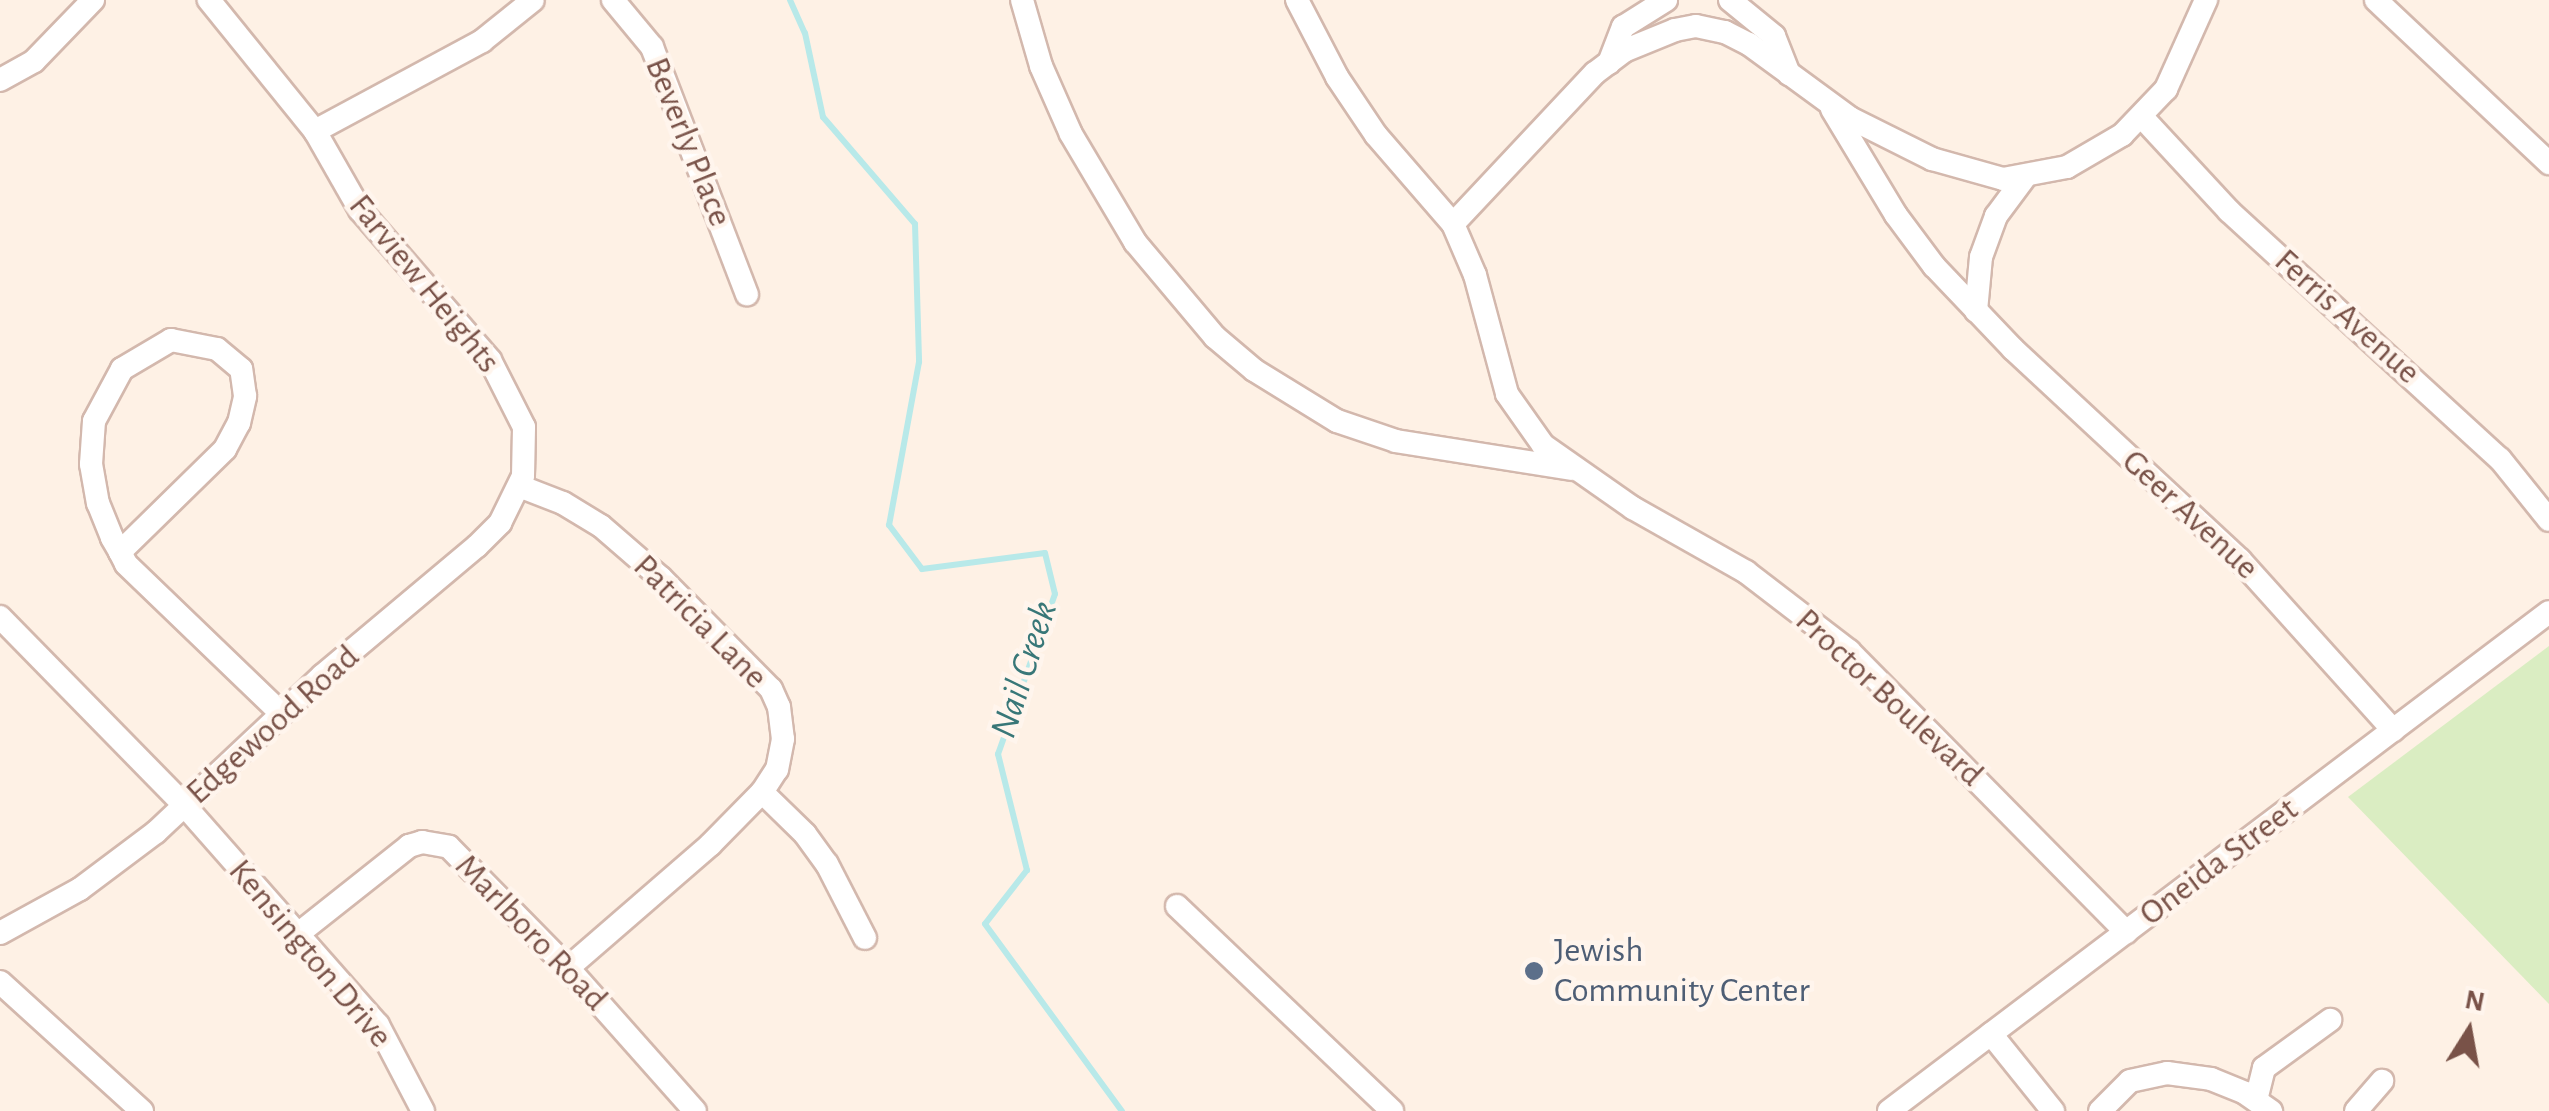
<!DOCTYPE html>
<html>
<head>
<meta charset="utf-8">
<style>
  body { margin:0 }
  #map { position:relative; width:2549px; height:1111px; overflow:hidden; background:#fef1e5; font-family:"Alegreya Sans",sans-serif }
  div>[style] { position:absolute }
  .green>* { inset:0; background:#daedc2 }
  .stream>* { height:6px; margin:-3px; padding:0 3px; transform-origin:3px; border-radius:3px; background:#b8e9e9 }
  .roads { filter:drop-shadow(2px 0 #d3b8ad) drop-shadow(-2px 0 #d3b8ad) drop-shadow(0 2px #d3b8ad) drop-shadow(0 -2px #d3b8ad) }
  .minor>* { height:22px; margin:-11px; padding:0 11px; transform-origin:11px; border-radius:11px; background:#fff }
  .dots>* { width:28px; height:28px; translate:-50% -50%; box-sizing:border-box; border:5px solid #fff5ed; border-radius:50% }
  span { translate:-50% -50%; white-space:nowrap; text-align:center; line-height:1.15; -webkit-text-stroke:9px #fff5ed; paint-order:stroke }
  .street-label { font-size:35px; color:#795248 }
  .service-label { font-size:35px; color:#4e5e75 }
  .left { translate:0 -50%; text-align:left }
  .water-label { font-size:38px; color:#387778; font-style:italic }
  .north { position:absolute; left:2419px; top:981px; width:100px; height:100px; -webkit-text-stroke:8px #fff5ed; paint-order:stroke; rotate:11deg; font-size:28px; font-weight:700; line-height:40px; text-align:center; color:#795248 }
  .north::after { content:''; display:block; margin:auto; width:35px; height:45px; background:#795248; clip-path:polygon(50% 0,100% 100%,50% 72%,0 100%) }
</style>
</head>
<body>
<div id="map">
  <div class="green">
    <div style="clip-path:polygon(2549px 646px,2549px 1004px,2348px 797px)"></div>
  </div>
  <div class="stream">
    <div style="left:790px;top:0;width:36px;rotate:66deg"></div>
    <div style="left:805px;top:33px;width:86px;rotate:77.9deg"></div>
    <div style="left:823px;top:117px;width:141px;rotate:49.3deg"></div>
    <div style="left:915px;top:224px;width:138px;rotate:88.3deg"></div>
    <div style="left:919px;top:362px;width:166px;rotate:100.4deg"></div>
    <div style="left:889px;top:525px;width:55px;rotate:53.1deg"></div>
    <div style="left:922px;top:569px;width:124px;rotate:-7.4deg"></div>
    <div style="left:1045px;top:553px;width:42px;rotate:76.3deg"></div>
    <div style="left:1055px;top:594px;width:170px;rotate:109.6deg"></div>
    <div style="left:998px;top:754px;width:120px;rotate:76deg"></div>
    <div style="left:1027px;top:870px;width:68px;rotate:127.9deg"></div>
    <div style="left:985px;top:924px;width:232px;rotate:53.8deg"></div>
  </div>
  <div class="roads">
    <div class="minor">
      <div style="left:613px;top:0;width:61px;rotate:50.3deg"></div>
      <div style="left:652px;top:47px;width:265px;rotate:69deg"></div>
      <div style="left:1022px;top:0;width:69px;rotate:73.9deg"></div>
      <div style="left:1041px;top:66px;width:74px;rotate:66.2deg"></div>
      <div style="left:1071px;top:134px;width:126px;rotate:59.3deg"></div>
      <div style="left:1135px;top:242px;width:124px;rotate:49.9deg"></div>
      <div style="left:1215px;top:337px;width:51px;rotate:40.2deg"></div>
      <div style="left:1254px;top:370px;width:97px;rotate:31.6deg"></div>
      <div style="left:1337px;top:421px;width:62px;rotate:18.7deg"></div>
      <div style="left:1396px;top:441px;width:178px;rotate:9deg"></div>
      <div style="left:1297px;top:0;width:87px;rotate:62.5deg"></div>
      <div style="left:1337px;top:77px;width:70px;rotate:56.1deg"></div>
      <div style="left:1376px;top:135px;width:118px;rotate:49.1deg"></div>
      <div style="left:1453px;top:224px;width:56px;rotate:66.7deg"></div>
      <div style="left:1475px;top:275px;width:123px;rotate:74.9deg"></div>
      <div style="left:1507px;top:394px;width:62px;rotate:54.8deg"></div>
      <div style="left:1543px;top:445px;width:110px;rotate:35deg"></div>
      <div style="left:1633px;top:508px;width:130px;rotate:29.5deg"></div>
      <div style="left:1746px;top:572px;width:130px;rotate:37.5deg"></div>
      <div style="left:1849px;top:651px;width:395px;rotate:45.4deg"></div>
      <div style="left:1730px;top:0;width:57px;rotate:39.3deg"></div>
      <div style="left:1774px;top:36px;width:41px;rotate:68.5deg"></div>
      <div style="left:2376px;top:0;width:238px;rotate:43.3deg"></div>
      <div style="left:1609px;top:63px;width:39px;rotate:-69deg"></div>
      <div style="left:1623px;top:27px;width:51px;rotate:-32.1deg"></div>
      <div style="left:0;top:80px;width:39px;rotate:-29deg"></div>
      <div style="left:34px;top:61px;width:85px;rotate:-46deg"></div>
      <div style="left:1832px;top:109px;width:124px;rotate:58.9deg"></div>
      <div style="left:1896px;top:215px;width:64px;rotate:53.3deg"></div>
      <div style="left:1934px;top:266px;width:115px;rotate:46.4deg"></div>
      <div style="left:2013px;top:349px;width:310px;rotate:42.9deg"></div>
      <div style="left:2240px;top:560px;width:229px;rotate:48deg"></div>
      <div style="left:2142px;top:117px;width:128px;rotate:47.2deg"></div>
      <div style="left:2229px;top:211px;width:367px;rotate:42.5deg"></div>
      <div style="left:2500px;top:459px;width:78px;rotate:51.2deg"></div>
      <div style="left:315px;top:131px;width:190px;rotate:-28.3deg"></div>
      <div style="left:482px;top:41px;width:65px;rotate:-38.8deg"></div>
      <div style="left:1453px;top:224px;width:207px;rotate:-46.8deg"></div>
      <div style="left:1595px;top:73px;width:39px;rotate:-37deg"></div>
      <div style="left:1626px;top:50px;width:53px;rotate:-22.2deg"></div>
      <div style="left:1675px;top:30px;width:21px;rotate:-11deg"></div>
      <div style="left:1696px;top:26px;width:30px;rotate:12deg"></div>
      <div style="left:1725px;top:32px;width:27px;rotate:27deg"></div>
      <div style="left:1749px;top:44px;width:125px;rotate:36.2deg"></div>
      <div style="left:1850px;top:118px;width:92px;rotate:26.6deg"></div>
      <div style="left:1932px;top:159px;width:74px;rotate:15.7deg"></div>
      <div style="left:2003px;top:179px;width:65px;rotate:-10.6deg"></div>
      <div style="left:2067px;top:167px;width:64px;rotate:-30.2deg"></div>
      <div style="left:2122px;top:135px;width:64px;rotate:-46.3deg"></div>
      <div style="left:2166px;top:89px;width:98px;rotate:-65.8deg"></div>
      <div style="left:1976px;top:311px;width:54px;rotate:-84.7deg"></div>
      <div style="left:1981px;top:257px;width:44px;rotate:-69.9deg"></div>
      <div style="left:1996px;top:216px;width:49px;rotate:-53.4deg"></div>
      <div style="left:519px;top:486px;width:47px;rotate:21.1deg"></div>
      <div style="left:563px;top:503px;width:44px;rotate:31.2deg"></div>
      <div style="left:601px;top:526px;width:79px;rotate:40.9deg"></div>
      <div style="left:661px;top:578px;width:156px;rotate:45.3deg"></div>
      <div style="left:771px;top:689px;width:20px;rotate:66deg"></div>
      <div style="left:779px;top:707px;width:32px;rotate:83deg"></div>
      <div style="left:783px;top:739px;width:31px;rotate:101deg"></div>
      <div style="left:777px;top:769px;width:27px;rotate:123deg"></div>
      <div style="left:762px;top:792px;width:74px;rotate:134.5deg"></div>
      <div style="left:710px;top:845px;width:188px;rotate:139.1deg"></div>
      <div style="left:120px;top:552px;width:147px;rotate:-44.4deg"></div>
      <div style="left:225px;top:449px;width:30px;rotate:-62deg"></div>
      <div style="left:239px;top:423px;width:28px;rotate:-77deg"></div>
      <div style="left:245px;top:396px;width:27px;rotate:-98deg"></div>
      <div style="left:241px;top:369px;width:31px;rotate:-140deg"></div>
      <div style="left:217px;top:349px;width:47px;rotate:-168.9deg"></div>
      <div style="left:171px;top:340px;width:57px;rotate:149.4deg"></div>
      <div style="left:122px;top:369px;width:59px;rotate:118.3deg"></div>
      <div style="left:94px;top:421px;width:43px;rotate:94deg"></div>
      <div style="left:91px;top:464px;width:40px;rotate:80deg"></div>
      <div style="left:98px;top:503px;width:38px;rotate:68deg"></div>
      <div style="left:112px;top:538px;width:16px;rotate:60deg"></div>
      <div style="left:120px;top:552px;width:13px;rotate:63deg"></div>
      <div style="left:126px;top:564px;width:216px;rotate:43.9deg"></div>
      <div style="left:0;top:617px;width:263px;rotate:45.6deg"></div>
      <div style="left:184px;top:805px;width:293px;rotate:48.6deg"></div>
      <div style="left:378px;top:1025px;width:97px;rotate:62.4deg"></div>
      <div style="left:762px;top:792px;width:60px;rotate:44.3deg"></div>
      <div style="left:805px;top:834px;width:37px;rotate:54deg"></div>
      <div style="left:827px;top:864px;width:83px;rotate:62.8deg"></div>
      <div style="left:1177px;top:906px;width:297px;rotate:43.6deg"></div>
      <div style="left:0;top:933px;width:91px;rotate:-28.8deg"></div>
      <div style="left:80px;top:889px;width:95px;rotate:-36.9deg"></div>
      <div style="left:156px;top:832px;width:228px;rotate:-43.2deg"></div>
      <div style="left:322px;top:676px;width:202px;rotate:-40deg"></div>
      <div style="left:477px;top:546px;width:33px;rotate:-45deg"></div>
      <div style="left:500px;top:523px;width:52px;rotate:-63.9deg"></div>
      <div style="left:523px;top:476px;width:49px;rotate:-88.8deg"></div>
      <div style="left:524px;top:427px;width:75px;rotate:-116.9deg"></div>
      <div style="left:490px;top:360px;width:198px;rotate:-130.9deg"></div>
      <div style="left:360px;top:210px;width:91px;rotate:-119.7deg"></div>
      <div style="left:315px;top:131px;width:169px;rotate:-129deg"></div>
      <div style="left:298px;top:934px;width:142px;rotate:-38.4deg"></div>
      <div style="left:409px;top:846px;width:14px;rotate:-17deg"></div>
      <div style="left:422px;top:842px;width:27px;rotate:10deg"></div>
      <div style="left:449px;top:847px;width:170px;rotate:45.5deg"></div>
      <div style="left:568px;top:968px;width:191px;rotate:48.4deg"></div>
      <div style="left:0;top:982px;width:192px;rotate:42.3deg"></div>
      <div style="left:1991px;top:1034px;width:99px;rotate:51.2deg"></div>
      <div style="left:2256px;top:1100px;width:33px;rotate:-76deg"></div>
      <div style="left:2264px;top:1068px;width:82px;rotate:-36deg"></div>
      <div style="left:1889px;top:1111px;width:827px;rotate:-37.09deg"></div>
      <div style="left:2100px;top:1111px;width:42px;rotate:-45deg"></div>
      <div style="left:2130px;top:1081px;width:38px;rotate:-12deg"></div>
      <div style="left:2167px;top:1073px;width:44px;rotate:7.8deg"></div>
      <div style="left:2211px;top:1079px;width:37px;rotate:22deg"></div>
      <div style="left:2245px;top:1093px;width:32px;rotate:35deg"></div>
      <div style="left:2356px;top:1111px;width:40px;rotate:-49deg"></div>
    </div>
  </div>
  <div class="dots">
    <div style="left:1534px;top:971px;background:#5c6f8a"></div>
  </div>
  <div class="street-label">
    <span style="left:688px;top:142px;rotate:68deg">Beverly Place</span>
    <span style="left:424px;top:284px;rotate:51deg">Farview Heights</span>
    <span style="left:2347px;top:317px;rotate:42deg">Ferris Avenue</span>
    <span style="left:2190px;top:515px;rotate:43deg">Geer Avenue</span>
    <span style="left:700px;top:622px;rotate:45deg">Patricia Lane</span>
    <span style="left:1889px;top:698px;rotate:43deg">Proctor Boulevard</span>
    <span style="left:273px;top:725px;rotate:-42deg">Edgewood Road</span>
    <span style="left:2219px;top:862px;rotate:-37deg">Oneida Street</span>
    <span style="left:531px;top:933px;rotate:46deg">Marlboro Road</span>
    <span style="left:310px;top:954px;rotate:50deg">Kensington Drive</span>
  </div>
  <div class="service-label">
    <span class="left" style="left:1554px;top:971px">Jewish<br>Community Center</span>
  </div>
  <div class="water-label">
    <span style="left:1025px;top:670px;rotate:-72deg">Nail Creek</span>
  </div>
  <div class="north">N</div>
</div>
</body>
</html>
